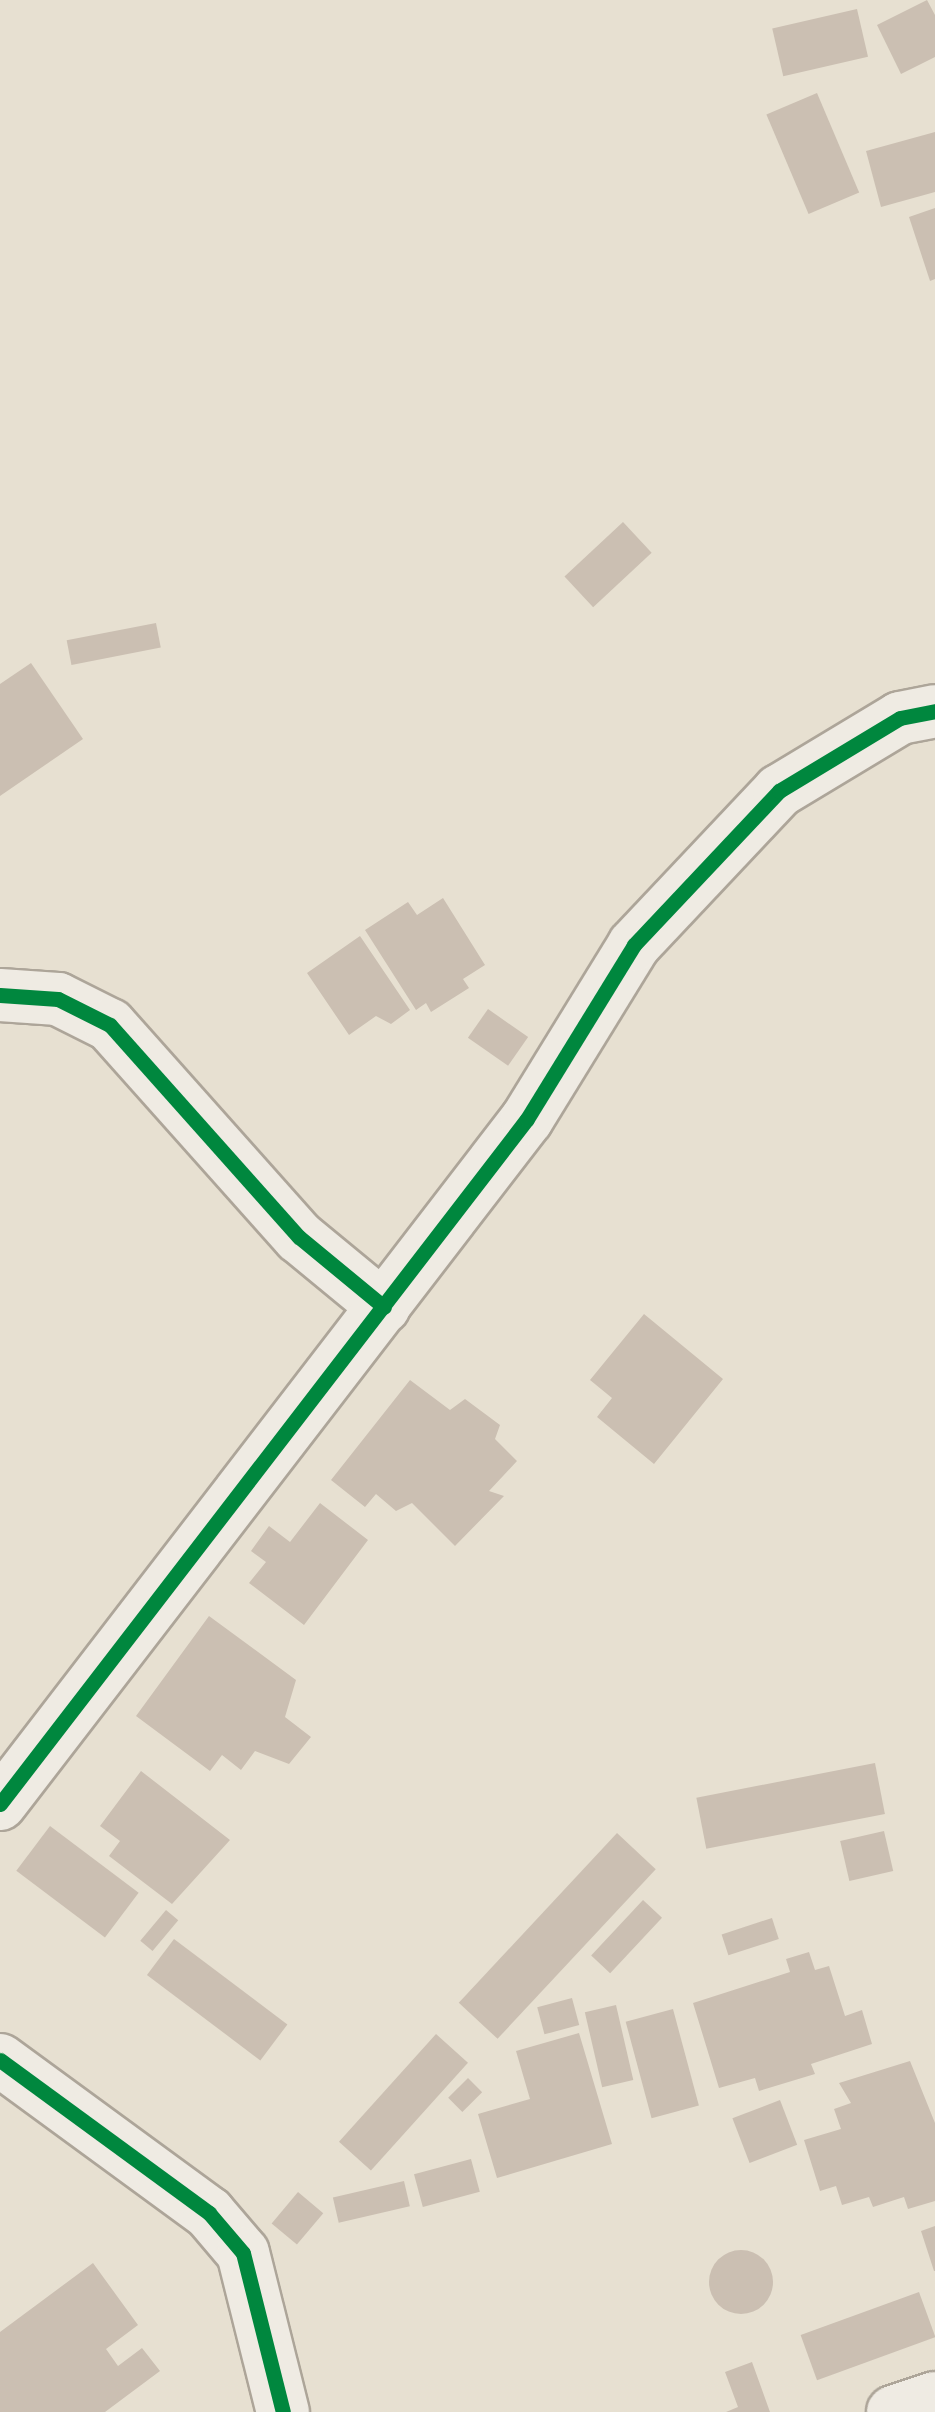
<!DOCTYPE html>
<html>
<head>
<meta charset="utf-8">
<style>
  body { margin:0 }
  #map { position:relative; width:935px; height:2412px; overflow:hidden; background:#e7e0d1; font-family:"IBM Plex Serif",serif }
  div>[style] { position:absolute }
  .building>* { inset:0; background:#cbbfb2; transform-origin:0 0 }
  .round { border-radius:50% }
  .roads { filter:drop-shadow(2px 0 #ada599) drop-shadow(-2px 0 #ada599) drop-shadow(0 2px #ada599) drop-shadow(0 -2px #ada599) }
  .street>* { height:52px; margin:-26px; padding:0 26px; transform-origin:26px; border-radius:26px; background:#efebe3 }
  .cycleway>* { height:15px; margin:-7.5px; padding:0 7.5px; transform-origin:7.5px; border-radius:7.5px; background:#00873e }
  span { translate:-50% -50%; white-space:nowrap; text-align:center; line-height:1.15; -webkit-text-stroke:10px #f7eed8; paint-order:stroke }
</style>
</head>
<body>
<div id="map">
  <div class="building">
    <div style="clip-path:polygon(927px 0,935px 15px,935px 57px,901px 74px,877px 25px)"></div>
    <div style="left:857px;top:9px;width:49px;height:87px;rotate:77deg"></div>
    <div style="left:817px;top:93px;width:108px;height:55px;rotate:67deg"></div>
    <div style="clip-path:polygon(935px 132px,935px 192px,881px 207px,866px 151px)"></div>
    <div style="clip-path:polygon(935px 208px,935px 279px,930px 281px,909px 217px)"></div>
    <div style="left:623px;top:522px;width:42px;height:80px;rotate:47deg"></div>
    <div style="left:156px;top:623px;width:25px;height:91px;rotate:79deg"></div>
    <div style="clip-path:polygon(31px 663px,83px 739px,0 796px,0 684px)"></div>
    <div style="clip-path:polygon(443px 898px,485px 965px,463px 979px,469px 988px,431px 1012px,426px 1003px,416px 1010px,365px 930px,408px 902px,417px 915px)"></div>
    <div style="clip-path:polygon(360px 936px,410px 1010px,391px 1024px,376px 1016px,349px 1035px,307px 973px)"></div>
    <div style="left:488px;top:1009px;width:49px;height:35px;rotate:35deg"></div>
    <div style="clip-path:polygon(644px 1314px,723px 1379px,654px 1464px,597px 1417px,612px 1398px,590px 1380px)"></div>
    <div style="clip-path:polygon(410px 1380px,450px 1410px,465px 1399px,500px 1425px,495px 1439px,517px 1461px,489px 1491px,504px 1496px,455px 1546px,412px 1503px,396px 1511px,376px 1494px,365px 1507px,331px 1480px)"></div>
    <div style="clip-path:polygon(320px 1503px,368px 1540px,304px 1625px,249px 1583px,266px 1562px,251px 1551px,269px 1526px,290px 1542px)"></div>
    <div style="clip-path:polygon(209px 1616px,296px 1680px,285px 1717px,311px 1737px,289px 1764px,255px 1751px,241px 1770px,222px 1755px,210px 1771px,136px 1716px)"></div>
    <div style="left:875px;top:1763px;width:52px;height:182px;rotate:79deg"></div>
    <div style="clip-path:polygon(141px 1771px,230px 1840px,172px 1904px,109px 1856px,120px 1841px,100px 1826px)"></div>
    <div style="left:50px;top:1826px;width:111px;height:56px;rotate:37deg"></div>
    <div style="left:884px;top:1831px;width:41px;height:45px;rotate:77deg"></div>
    <div style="left:617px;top:1833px;width:53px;height:232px;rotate:43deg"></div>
    <div style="left:643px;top:1900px;width:26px;height:76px;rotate:43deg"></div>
    <div style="left:166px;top:1910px;width:16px;height:40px;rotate:40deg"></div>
    <div style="left:772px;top:1918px;width:22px;height:53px;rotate:72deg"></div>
    <div style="left:174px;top:1939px;width:142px;height:45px;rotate:37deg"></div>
    <div style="clip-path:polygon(809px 1952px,815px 1970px,829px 1966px,845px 2016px,862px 2010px,872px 2044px,811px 2064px,815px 2074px,759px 2091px,755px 2078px,719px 2088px,693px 2003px,790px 1972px,786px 1959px)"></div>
    <div style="left:572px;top:1998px;width:28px;height:36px;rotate:75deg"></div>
    <div style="left:616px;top:2005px;width:77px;height:32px;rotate:77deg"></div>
    <div style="left:673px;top:2009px;width:100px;height:49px;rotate:75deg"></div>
    <div style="clip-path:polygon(579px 2033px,612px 2144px,497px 2178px,478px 2114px,530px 2099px,516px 2051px)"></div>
    <div style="left:436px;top:2034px;width:43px;height:145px;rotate:42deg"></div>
    <div style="clip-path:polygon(910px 2061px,935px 2123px,935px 2201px,908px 2209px,904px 2197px,873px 2207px,869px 2197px,842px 2205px,836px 2186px,820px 2191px,804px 2140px,841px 2129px,834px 2109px,851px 2103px,839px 2083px)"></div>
    <div style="left:468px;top:2078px;width:20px;height:28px;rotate:45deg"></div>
    <div style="left:780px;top:2100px;width:48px;height:51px;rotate:69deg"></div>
    <div style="left:471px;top:2159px;width:34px;height:59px;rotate:75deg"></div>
    <div style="left:404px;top:2181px;width:26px;height:73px;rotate:77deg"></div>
    <div style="left:298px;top:2192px;width:33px;height:41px;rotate:40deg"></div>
    <div style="clip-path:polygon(935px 2226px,935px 2271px,934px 2271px,921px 2231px)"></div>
    <div class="round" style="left:709px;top:2250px;width:64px;height:64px"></div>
    <div style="clip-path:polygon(93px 2263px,138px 2325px,106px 2349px,118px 2366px,142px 2348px,160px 2371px,105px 2412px,0 2412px,0 2332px)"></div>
    <div style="left:919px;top:2292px;width:48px;height:126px;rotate:70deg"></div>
    <div style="clip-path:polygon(752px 2362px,770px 2412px,726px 2412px,738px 2407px,725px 2372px)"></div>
  </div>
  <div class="roads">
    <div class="street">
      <div style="left:0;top:995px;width:58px;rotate:3.9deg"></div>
      <div style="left:58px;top:999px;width:58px;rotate:26.6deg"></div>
      <div style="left:110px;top:1025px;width:284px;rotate:48.3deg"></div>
      <div style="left:299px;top:1237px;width:110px;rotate:39.5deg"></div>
      <div style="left:0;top:1804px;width:864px;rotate:-52.43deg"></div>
      <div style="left:527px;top:1119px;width:204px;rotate:-58.4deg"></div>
      <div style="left:634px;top:945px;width:212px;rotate:-46.7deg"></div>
      <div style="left:779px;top:791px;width:141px;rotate:-31.1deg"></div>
      <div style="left:900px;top:718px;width:36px;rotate:-11deg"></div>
      <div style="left:0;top:2060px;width:259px;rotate:36.2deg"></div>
      <div style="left:209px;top:2213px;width:52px;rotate:49.6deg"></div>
      <div style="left:243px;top:2253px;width:164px;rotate:75.9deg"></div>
      <div style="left:893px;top:2412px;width:44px;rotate:-18.4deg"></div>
    </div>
  </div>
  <div class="cycleway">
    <div style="left:0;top:995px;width:58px;rotate:3.9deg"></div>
    <div style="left:58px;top:999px;width:58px;rotate:26.6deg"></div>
    <div style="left:110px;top:1025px;width:284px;rotate:48.3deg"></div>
    <div style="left:299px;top:1237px;width:110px;rotate:39.5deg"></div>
    <div style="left:0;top:1804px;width:864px;rotate:-52.43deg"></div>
    <div style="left:527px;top:1119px;width:204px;rotate:-58.4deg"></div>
    <div style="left:634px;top:945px;width:212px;rotate:-46.7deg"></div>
    <div style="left:779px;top:791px;width:141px;rotate:-31.1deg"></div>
    <div style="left:900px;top:718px;width:36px;rotate:-11deg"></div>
    <div style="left:0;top:2060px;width:259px;rotate:36.2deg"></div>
    <div style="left:209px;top:2213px;width:52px;rotate:49.6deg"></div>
    <div style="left:243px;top:2253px;width:164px;rotate:75.9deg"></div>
  </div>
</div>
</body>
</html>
